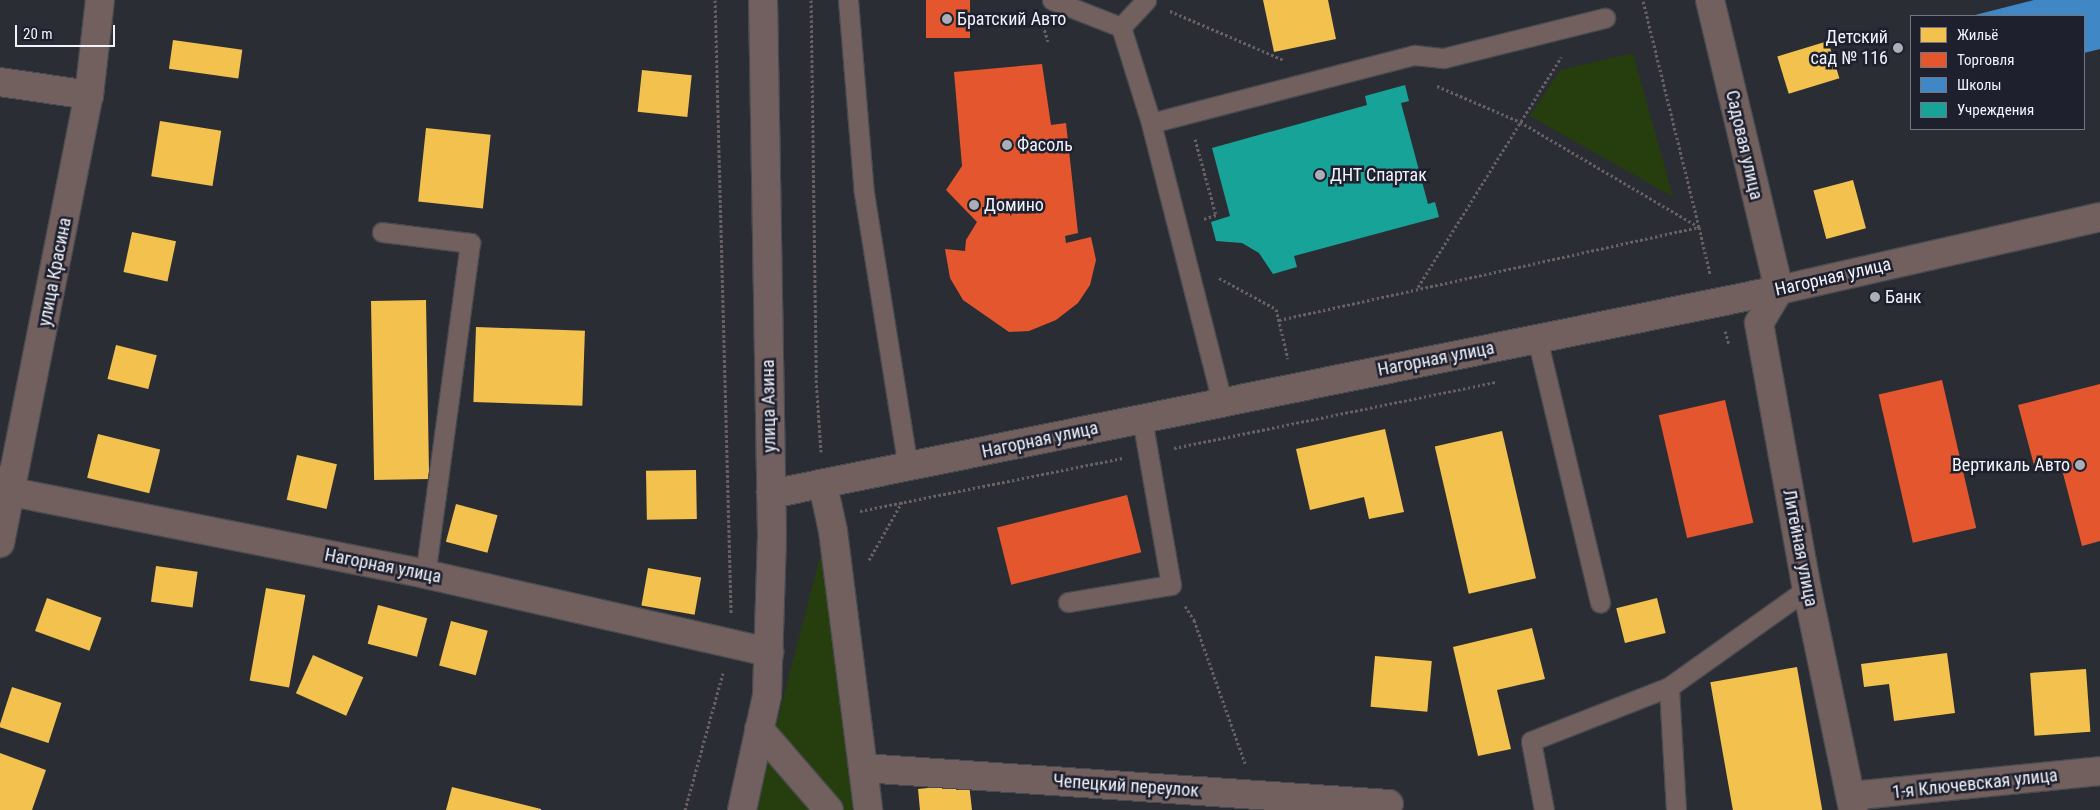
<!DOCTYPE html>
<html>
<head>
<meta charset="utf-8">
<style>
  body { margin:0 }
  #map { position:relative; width:2100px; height:810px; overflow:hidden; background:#2b2d34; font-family:"Roboto Condensed",sans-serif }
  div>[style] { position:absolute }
  .green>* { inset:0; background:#263e0d }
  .homes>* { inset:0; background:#f2c14e; transform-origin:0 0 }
  .shops>* { inset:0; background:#e4572e; transform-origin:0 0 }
  .schools>* { inset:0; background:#3f88c5 }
  .public>* { inset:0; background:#17a398 }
  .path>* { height:3px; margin-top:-1.5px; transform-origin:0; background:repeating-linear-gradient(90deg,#696063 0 2.5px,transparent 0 5px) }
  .roads { filter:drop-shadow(1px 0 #484a4f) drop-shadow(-1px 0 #484a4f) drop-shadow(0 1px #484a4f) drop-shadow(0 -1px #484a4f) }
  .lane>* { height:19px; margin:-9.5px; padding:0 9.5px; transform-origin:9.5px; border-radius:9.5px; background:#72605e }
  .street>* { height:28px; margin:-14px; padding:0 14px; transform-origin:14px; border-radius:14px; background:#72605e }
  .primary>* { height:28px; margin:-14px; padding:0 14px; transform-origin:14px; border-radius:14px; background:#726061 }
  .dots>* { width:14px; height:14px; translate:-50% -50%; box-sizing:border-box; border:2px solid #1e202e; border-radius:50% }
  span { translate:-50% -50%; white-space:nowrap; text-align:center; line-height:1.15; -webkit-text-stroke:5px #1e202e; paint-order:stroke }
  .poi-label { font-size:18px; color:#f2f4fd }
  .left { translate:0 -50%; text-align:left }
  .right { translate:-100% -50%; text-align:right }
  .street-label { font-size:18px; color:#f2f4fd }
  .legend { position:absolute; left:1910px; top:15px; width:175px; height:115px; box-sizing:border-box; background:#1e202e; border:1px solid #737581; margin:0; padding:6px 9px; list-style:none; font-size:15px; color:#f2f4fd }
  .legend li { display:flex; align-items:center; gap:10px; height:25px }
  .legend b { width:25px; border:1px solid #737581 }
  .scale { position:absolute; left:15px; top:25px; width:100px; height:22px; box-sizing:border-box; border:2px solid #f2f4fd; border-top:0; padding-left:6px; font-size:15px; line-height:18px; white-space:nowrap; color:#f2f4fd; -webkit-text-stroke:4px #1e202e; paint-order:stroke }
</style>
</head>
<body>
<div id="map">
  <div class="green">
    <div style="clip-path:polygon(1633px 53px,1673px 197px,1530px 116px,1560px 70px)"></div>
    <div style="clip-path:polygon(821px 553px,859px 810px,754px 810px)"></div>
  </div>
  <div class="homes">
    <div style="clip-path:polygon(1263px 0,1328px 0,1336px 39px,1274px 52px)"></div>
    <div style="left:173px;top:40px;width:70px;height:29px;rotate:8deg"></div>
    <div style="left:1828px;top:41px;width:39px;height:53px;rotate:73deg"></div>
    <div style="left:642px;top:70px;width:50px;height:42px;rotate:6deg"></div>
    <div style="left:160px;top:121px;width:62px;height:56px;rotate:9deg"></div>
    <div style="left:426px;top:128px;width:65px;height:74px;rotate:6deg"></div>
    <div style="left:1853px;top:180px;width:50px;height:41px;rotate:75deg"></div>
    <div style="left:132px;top:232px;width:45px;height:41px;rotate:12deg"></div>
    <div style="left:426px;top:300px;width:179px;height:55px;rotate:89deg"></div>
    <div style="left:476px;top:327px;width:109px;height:75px;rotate:2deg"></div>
    <div style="left:116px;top:345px;width:42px;height:35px;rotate:14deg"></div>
    <div style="clip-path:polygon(1385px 429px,1404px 512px,1369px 519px,1364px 497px,1310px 510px,1296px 449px)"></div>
    <div style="left:1502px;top:431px;width:151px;height:69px;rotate:77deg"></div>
    <div style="left:98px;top:434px;width:64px;height:45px;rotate:14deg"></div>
    <div style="left:297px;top:455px;width:41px;height:46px;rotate:13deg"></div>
    <div style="left:696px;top:470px;width:49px;height:50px;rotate:89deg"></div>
    <div style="left:456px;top:504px;width:43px;height:39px;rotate:15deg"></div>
    <div style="left:156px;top:566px;width:42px;height:36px;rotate:8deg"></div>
    <div style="left:648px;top:568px;width:54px;height:38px;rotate:10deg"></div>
    <div style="left:266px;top:588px;width:40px;height:94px;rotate:10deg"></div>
    <div style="left:47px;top:598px;width:58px;height:35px;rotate:20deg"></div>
    <div style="left:1657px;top:598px;width:36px;height:42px;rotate:76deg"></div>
    <div style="left:378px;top:605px;width:51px;height:40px;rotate:15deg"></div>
    <div style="left:451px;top:621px;width:38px;height:46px;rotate:15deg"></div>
    <div style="clip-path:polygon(1532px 628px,1545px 679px,1497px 690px,1511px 749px,1478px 756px,1453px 647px)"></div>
    <div style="clip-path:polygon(1947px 653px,1955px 713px,1894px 721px,1889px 684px,1864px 687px,1861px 664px)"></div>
    <div style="left:313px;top:655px;width:55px;height:42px;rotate:24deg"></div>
    <div style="left:1375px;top:656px;width:57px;height:51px;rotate:5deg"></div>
    <div style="left:1797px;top:667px;width:145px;height:88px;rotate:80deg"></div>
    <div style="left:2086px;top:669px;width:63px;height:56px;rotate:86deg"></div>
    <div style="left:12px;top:687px;width:52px;height:42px;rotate:18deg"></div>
    <div style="clip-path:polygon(0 753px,46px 770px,32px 810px,0 810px)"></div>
    <div style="clip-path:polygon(969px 784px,972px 810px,920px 810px,918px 789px)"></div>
    <div style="clip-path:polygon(452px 787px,541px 809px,541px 810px,446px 810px)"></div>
  </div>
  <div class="shops">
    <div style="left:926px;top:0;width:44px;height:38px"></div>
    <div style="clip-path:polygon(1042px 64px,1051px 125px,1066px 123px,1078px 233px,1065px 236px,1066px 243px,1091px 237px,1096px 260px,1090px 285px,1078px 303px,1056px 320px,1029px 331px,1009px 332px,963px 300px,950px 278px,945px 249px,965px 251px,966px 240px,977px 222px,946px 190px,962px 166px,954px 72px)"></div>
    <div style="left:1942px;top:380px;width:152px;height:65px;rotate:77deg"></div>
    <div style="clip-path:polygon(2100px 384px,2100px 541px,2082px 546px,2060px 462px,2035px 469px,2018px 405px)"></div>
    <div style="left:1725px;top:400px;width:126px;height:68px;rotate:77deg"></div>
    <div style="left:1127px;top:495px;width:59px;height:134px;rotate:76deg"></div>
  </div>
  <div class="schools">
    <div style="clip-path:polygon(2034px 0,2100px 0,2100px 49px,2084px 53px,2084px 16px,1971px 16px)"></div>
  </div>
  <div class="public">
    <div style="clip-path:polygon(1405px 85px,1409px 101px,1401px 103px,1428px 204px,1435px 202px,1439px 217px,1294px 256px,1297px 267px,1273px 274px,1259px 253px,1242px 243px,1216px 241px,1211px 222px,1230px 216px,1212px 148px,1367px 105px,1365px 96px)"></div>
  </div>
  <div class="path">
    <div style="left:715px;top:0;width:613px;rotate:88.5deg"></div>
    <div style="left:811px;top:0;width:380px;rotate:89.2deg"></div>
    <div style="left:816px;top:380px;width:72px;rotate:86deg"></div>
    <div style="left:1170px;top:11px;width:124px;rotate:23.3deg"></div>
    <div style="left:1043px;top:25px;width:17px;rotate:73deg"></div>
    <div style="left:1437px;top:86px;width:90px;rotate:23.4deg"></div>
    <div style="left:1520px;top:122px;width:208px;rotate:30.4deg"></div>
    <div style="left:1699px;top:227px;width:48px;rotate:76.8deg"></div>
    <div style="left:1195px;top:139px;width:79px;rotate:74.6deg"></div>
    <div style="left:1216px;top:215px;width:14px;rotate:163deg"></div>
    <div style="left:1219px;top:278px;width:65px;rotate:28.5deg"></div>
    <div style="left:1276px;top:309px;width:51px;rotate:76.5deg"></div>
    <div style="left:1418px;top:287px;width:271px;rotate:-58.1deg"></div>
    <div style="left:1279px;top:320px;width:430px;rotate:-12.5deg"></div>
    <div style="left:1699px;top:227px;width:234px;rotate:-103.9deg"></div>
    <div style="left:1725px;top:331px;width:14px;rotate:73deg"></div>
    <div style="left:1174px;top:448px;width:329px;rotate:-11.6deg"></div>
    <div style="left:860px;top:511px;width:268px;rotate:-11.4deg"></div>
    <div style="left:869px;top:560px;width:67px;rotate:-60.4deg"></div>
    <div style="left:1185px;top:606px;width:17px;rotate:57deg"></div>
    <div style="left:1194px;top:620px;width:152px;rotate:70.4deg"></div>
    <div style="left:685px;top:810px;width:142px;rotate:-74.5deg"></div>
  </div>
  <div class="roads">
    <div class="lane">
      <div style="left:848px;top:0;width:194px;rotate:85.3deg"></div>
      <div style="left:864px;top:193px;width:278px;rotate:80.9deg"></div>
      <div style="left:1052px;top:0;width:74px;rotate:21.4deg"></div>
      <div style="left:1121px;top:27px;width:101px;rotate:72.6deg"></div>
      <div style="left:1151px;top:123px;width:288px;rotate:75.7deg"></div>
      <div style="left:1121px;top:27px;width:37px;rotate:-47deg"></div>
      <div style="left:1151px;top:123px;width:272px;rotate:-14.5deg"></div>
      <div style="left:1414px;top:55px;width:30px;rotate:6deg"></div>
      <div style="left:1444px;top:58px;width:166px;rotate:-14deg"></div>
      <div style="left:382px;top:232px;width:89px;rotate:7.1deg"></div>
      <div style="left:470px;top:243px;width:334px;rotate:97.7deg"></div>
      <div style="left:1537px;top:338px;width:272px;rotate:76.6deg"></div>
      <div style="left:1068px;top:602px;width:104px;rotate:-9.4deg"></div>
      <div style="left:1171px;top:585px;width:169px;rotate:-99.9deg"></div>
      <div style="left:1544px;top:810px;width:70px;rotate:-100.7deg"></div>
      <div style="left:1531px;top:741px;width:148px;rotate:-21.4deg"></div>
      <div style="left:1676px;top:810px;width:123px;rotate:-93.3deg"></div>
      <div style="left:1669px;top:687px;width:169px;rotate:-35.4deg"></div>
    </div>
    <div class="street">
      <div style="left:1710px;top:0;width:298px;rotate:76.6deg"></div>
      <div style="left:0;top:82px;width:90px;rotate:8.3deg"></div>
      <div style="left:1779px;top:290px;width:39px;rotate:121deg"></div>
      <div style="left:1759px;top:323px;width:270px;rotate:79.8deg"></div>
      <div style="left:1807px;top:589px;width:226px;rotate:78.2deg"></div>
      <div style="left:0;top:480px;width:17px;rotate:45deg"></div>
      <div style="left:12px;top:492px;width:421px;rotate:11.2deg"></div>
      <div style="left:425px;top:574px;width:353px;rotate:12.8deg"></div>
      <div style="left:823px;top:485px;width:47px;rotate:77.7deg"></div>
      <div style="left:833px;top:531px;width:281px;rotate:82.8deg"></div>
      <div style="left:771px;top:494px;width:1028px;rotate:-11.44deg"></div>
      <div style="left:1779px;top:290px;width:329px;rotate:-12.8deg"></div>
      <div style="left:0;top:543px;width:457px;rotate:-78.8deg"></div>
      <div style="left:89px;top:95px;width:96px;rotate:-83.4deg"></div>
      <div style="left:759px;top:729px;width:107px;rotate:49.2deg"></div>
      <div style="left:863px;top:768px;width:527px;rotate:3.92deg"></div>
      <div style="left:1851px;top:796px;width:250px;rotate:-5.7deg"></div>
    </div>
    <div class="primary">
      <div style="left:742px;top:810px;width:118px;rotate:-77.7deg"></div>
      <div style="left:767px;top:695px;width:160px;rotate:-88.2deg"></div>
      <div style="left:772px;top:535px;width:535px;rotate:-90.96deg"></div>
    </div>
  </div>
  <div class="dots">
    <div style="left:947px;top:19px;background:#acaeb7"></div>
    <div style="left:1898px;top:48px;background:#acaeb7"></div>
    <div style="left:1007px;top:145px;background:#acaeb7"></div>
    <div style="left:1320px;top:175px;background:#acaeb7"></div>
    <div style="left:974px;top:205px;background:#acaeb7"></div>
    <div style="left:1875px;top:297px;background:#acaeb7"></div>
    <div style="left:2080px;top:465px;background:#acaeb7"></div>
  </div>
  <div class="poi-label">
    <span class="left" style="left:957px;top:19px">Братский Авто</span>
    <span class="right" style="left:1888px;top:48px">Детский<br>сад № 116</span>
    <span class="left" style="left:1017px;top:145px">Фасоль</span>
    <span class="left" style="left:1330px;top:175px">ДНТ Спартак</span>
    <span class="left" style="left:984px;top:205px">Домино</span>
    <span class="left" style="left:1885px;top:297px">Банк</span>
    <span class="right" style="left:2070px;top:465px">Вертикаль Авто</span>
  </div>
  <div class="street-label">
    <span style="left:1744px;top:145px;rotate:77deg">Садовая улица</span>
    <span style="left:55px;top:272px;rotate:-79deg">улица Красина</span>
    <span style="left:1833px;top:277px;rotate:-13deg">Нагорная улица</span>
    <span style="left:1436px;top:359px;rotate:-11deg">Нагорная улица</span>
    <span style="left:769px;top:406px;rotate:-91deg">улица Азина</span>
    <span style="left:1040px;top:440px;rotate:-12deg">Нагорная улица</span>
    <span style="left:1800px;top:548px;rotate:79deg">Литейная улица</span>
    <span style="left:383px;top:566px;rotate:11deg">Нагорная улица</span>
    <span style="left:1975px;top:784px;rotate:-6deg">1-я Ключевская улица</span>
    <span style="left:1126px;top:786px;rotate:4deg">Чепецкий переулок</span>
  </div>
  <ul class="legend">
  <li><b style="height:14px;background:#f2c14e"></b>Жильё</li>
  <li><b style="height:14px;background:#e4572e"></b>Торговля</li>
  <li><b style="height:14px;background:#3f88c5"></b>Школы</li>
  <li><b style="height:14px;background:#17a398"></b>Учреждения</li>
  </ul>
  <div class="scale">20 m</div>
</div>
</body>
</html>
